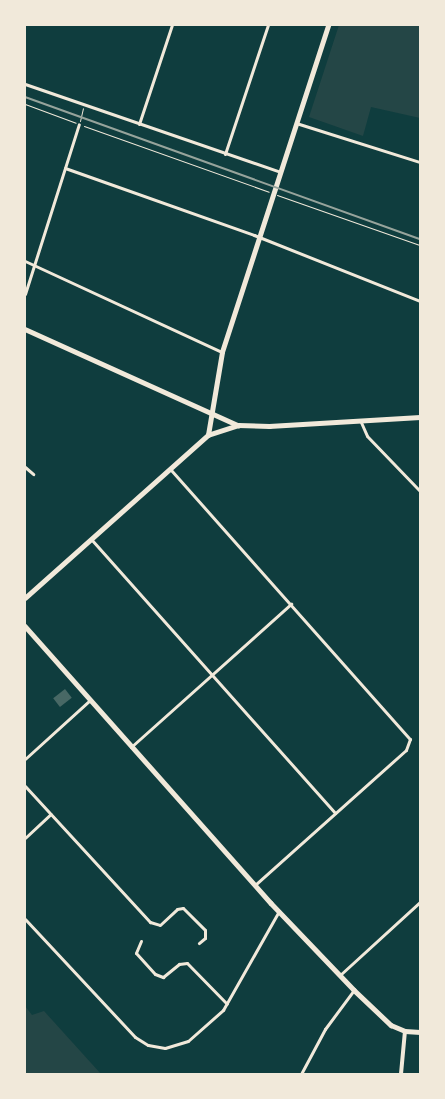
<!DOCTYPE html>
<html>
<head>
<meta charset="utf-8">
<style>
  body { margin:0 }
  #map { position:relative; width:445px; height:1099px; overflow:hidden; background:#0f3d3e; font-family:Figtree,sans-serif }
  div>[style] { position:absolute }
  .green>* { inset:0; background:#244646 }
  .building>* { inset:0; background:#486865; transform-origin:0 0 }
  .path>* { height:1px; margin:-0.5px; padding:0 0.5px; transform-origin:0.5px; border-radius:0.5px; background:#f1e9da }
  .minor>* { height:3px; margin:-1.5px; padding:0 1.5px; transform-origin:1.5px; border-radius:1.5px; background:#f1e9da }
  .tertiary>* { height:4px; margin:-2px; padding:0 2px; transform-origin:2px; border-radius:2px; background:#f1e9da }
  .secondary>* { height:4.5px; margin:-2.25px; padding:0 2.25px; transform-origin:2.25px; border-radius:2.25px; background:#f1e9da }
  .rail>* { height:2px; margin:-1px; padding:0 1px; transform-origin:1px; border-radius:1px; background:#97a49c }
  span { translate:-50% -50%; white-space:nowrap; text-align:center; line-height:1.15; -webkit-text-stroke:5px #f1e9da; paint-order:stroke }
  .frame { position:absolute; inset:0; border:26px solid #f1e9da; pointer-events:none }
</style>
</head>
<body>
<div id="map">
  <div class="green">
    <div style="clip-path:polygon(339px 25px,420px 25px,420px 118px,371px 107px,363px 136px,309px 117px)"></div>
    <div style="clip-path:polygon(25px 1006px,32px 1015px,44px 1011px,101px 1074px,25px 1074px)"></div>
  </div>
  <div class="building">
    <div style="left:65px;top:689px;width:11px;height:15px;rotate:52deg"></div>
  </div>
  <div class="path">
    <div style="left:25px;top:104px;width:54px;rotate:20.4deg"></div>
    <div style="left:80px;top:121px;width:13px;rotate:-77deg"></div>
    <div style="left:84px;top:126px;width:196px;rotate:19.6deg"></div>
    <div style="left:277px;top:195px;width:151px;rotate:19.3deg"></div>
  </div>
  <div class="minor">
    <div style="left:25px;top:84px;width:270px;rotate:19deg"></div>
    <div style="left:296px;top:123px;width:130px;rotate:17.5deg"></div>
    <div style="left:139px;top:124px;width:104px;rotate:-71.6deg"></div>
    <div style="left:225px;top:154px;width:136px;rotate:-71.6deg"></div>
    <div style="left:65px;top:168px;width:201px;rotate:19.5deg"></div>
    <div style="left:254px;top:235px;width:179px;rotate:21.7deg"></div>
    <div style="left:25px;top:261px;width:217px;rotate:24.8deg"></div>
    <div style="left:25px;top:294px;width:178px;rotate:-72.4deg"></div>
    <div style="left:360px;top:420px;width:17px;rotate:66deg"></div>
    <div style="left:367px;top:436px;width:76px;rotate:46.1deg"></div>
    <div style="left:25px;top:467px;width:11px;rotate:41deg"></div>
    <div style="left:171px;top:470px;width:360px;rotate:48.4deg"></div>
    <div style="left:410px;top:739px;width:12px;rotate:110deg"></div>
    <div style="left:406px;top:750px;width:201px;rotate:138.2deg"></div>
    <div style="left:91px;top:539px;width:367px;rotate:48.3deg"></div>
    <div style="left:131px;top:747px;width:215px;rotate:-41.8deg"></div>
    <div style="left:25px;top:759px;width:88px;rotate:-42.2deg"></div>
    <div style="left:25px;top:786px;width:185px;rotate:47.4deg"></div>
    <div style="left:150px;top:922px;width:10px;rotate:17deg"></div>
    <div style="left:160px;top:925px;width:23px;rotate:-43deg"></div>
    <div style="left:177px;top:909px;width:6px;rotate:-9deg"></div>
    <div style="left:183px;top:908px;width:31px;rotate:45deg"></div>
    <div style="left:205px;top:930px;width:8px;rotate:90deg"></div>
    <div style="left:205px;top:938px;width:8px;rotate:140deg"></div>
    <div style="left:25px;top:838px;width:35px;rotate:-43deg"></div>
    <div style="left:25px;top:919px;width:161px;rotate:47deg"></div>
    <div style="left:135px;top:1037px;width:15px;rotate:32deg"></div>
    <div style="left:148px;top:1045px;width:17px;rotate:10deg"></div>
    <div style="left:165px;top:1048px;width:24px;rotate:-17deg"></div>
    <div style="left:188px;top:1041px;width:47px;rotate:-41.5deg"></div>
    <div style="left:223px;top:1010px;width:114px;rotate:-60.5deg"></div>
    <div style="left:141px;top:941px;width:13px;rotate:113deg"></div>
    <div style="left:136px;top:953px;width:28px;rotate:48deg"></div>
    <div style="left:155px;top:974px;width:9px;rotate:21deg"></div>
    <div style="left:163px;top:977px;width:21px;rotate:-39deg"></div>
    <div style="left:179px;top:964px;width:8px;rotate:-7deg"></div>
    <div style="left:187px;top:963px;width:57px;rotate:45.7deg"></div>
    <div style="left:340px;top:975px;width:108px;rotate:-42.4deg"></div>
    <div style="left:301px;top:1074px;width:51px;rotate:-61.9deg"></div>
    <div style="left:325px;top:1029px;width:49px;rotate:-53.4deg"></div>
  </div>
  <div class="tertiary">
    <div style="left:401px;top:1074px;width:43px;rotate:-84.7deg"></div>
  </div>
  <div class="secondary">
    <div style="left:25px;top:329px;width:234px;rotate:24.3deg"></div>
    <div style="left:238px;top:425px;width:31px;rotate:2deg"></div>
    <div style="left:269px;top:426px;width:151px;rotate:-3.4deg"></div>
    <div style="left:208px;top:435px;width:32px;rotate:-18deg"></div>
    <div style="left:25px;top:598px;width:245px;rotate:-41.7deg"></div>
    <div style="left:208px;top:435px;width:84px;rotate:-80.4deg"></div>
    <div style="left:222px;top:352px;width:344px;rotate:-72deg"></div>
    <div style="left:25px;top:626px;width:370px;rotate:48.4deg"></div>
    <div style="left:271px;top:903px;width:120px;rotate:46.3deg"></div>
    <div style="left:354px;top:990px;width:51px;rotate:43.4deg"></div>
    <div style="left:391px;top:1025px;width:15px;rotate:23deg"></div>
    <div style="left:405px;top:1031px;width:15px;rotate:4deg"></div>
  </div>
  <div class="rail">
    <div style="left:25px;top:97px;width:420px;rotate:19.8deg"></div>
  </div>
  <div class="frame"></div>
</div>
</body>
</html>
